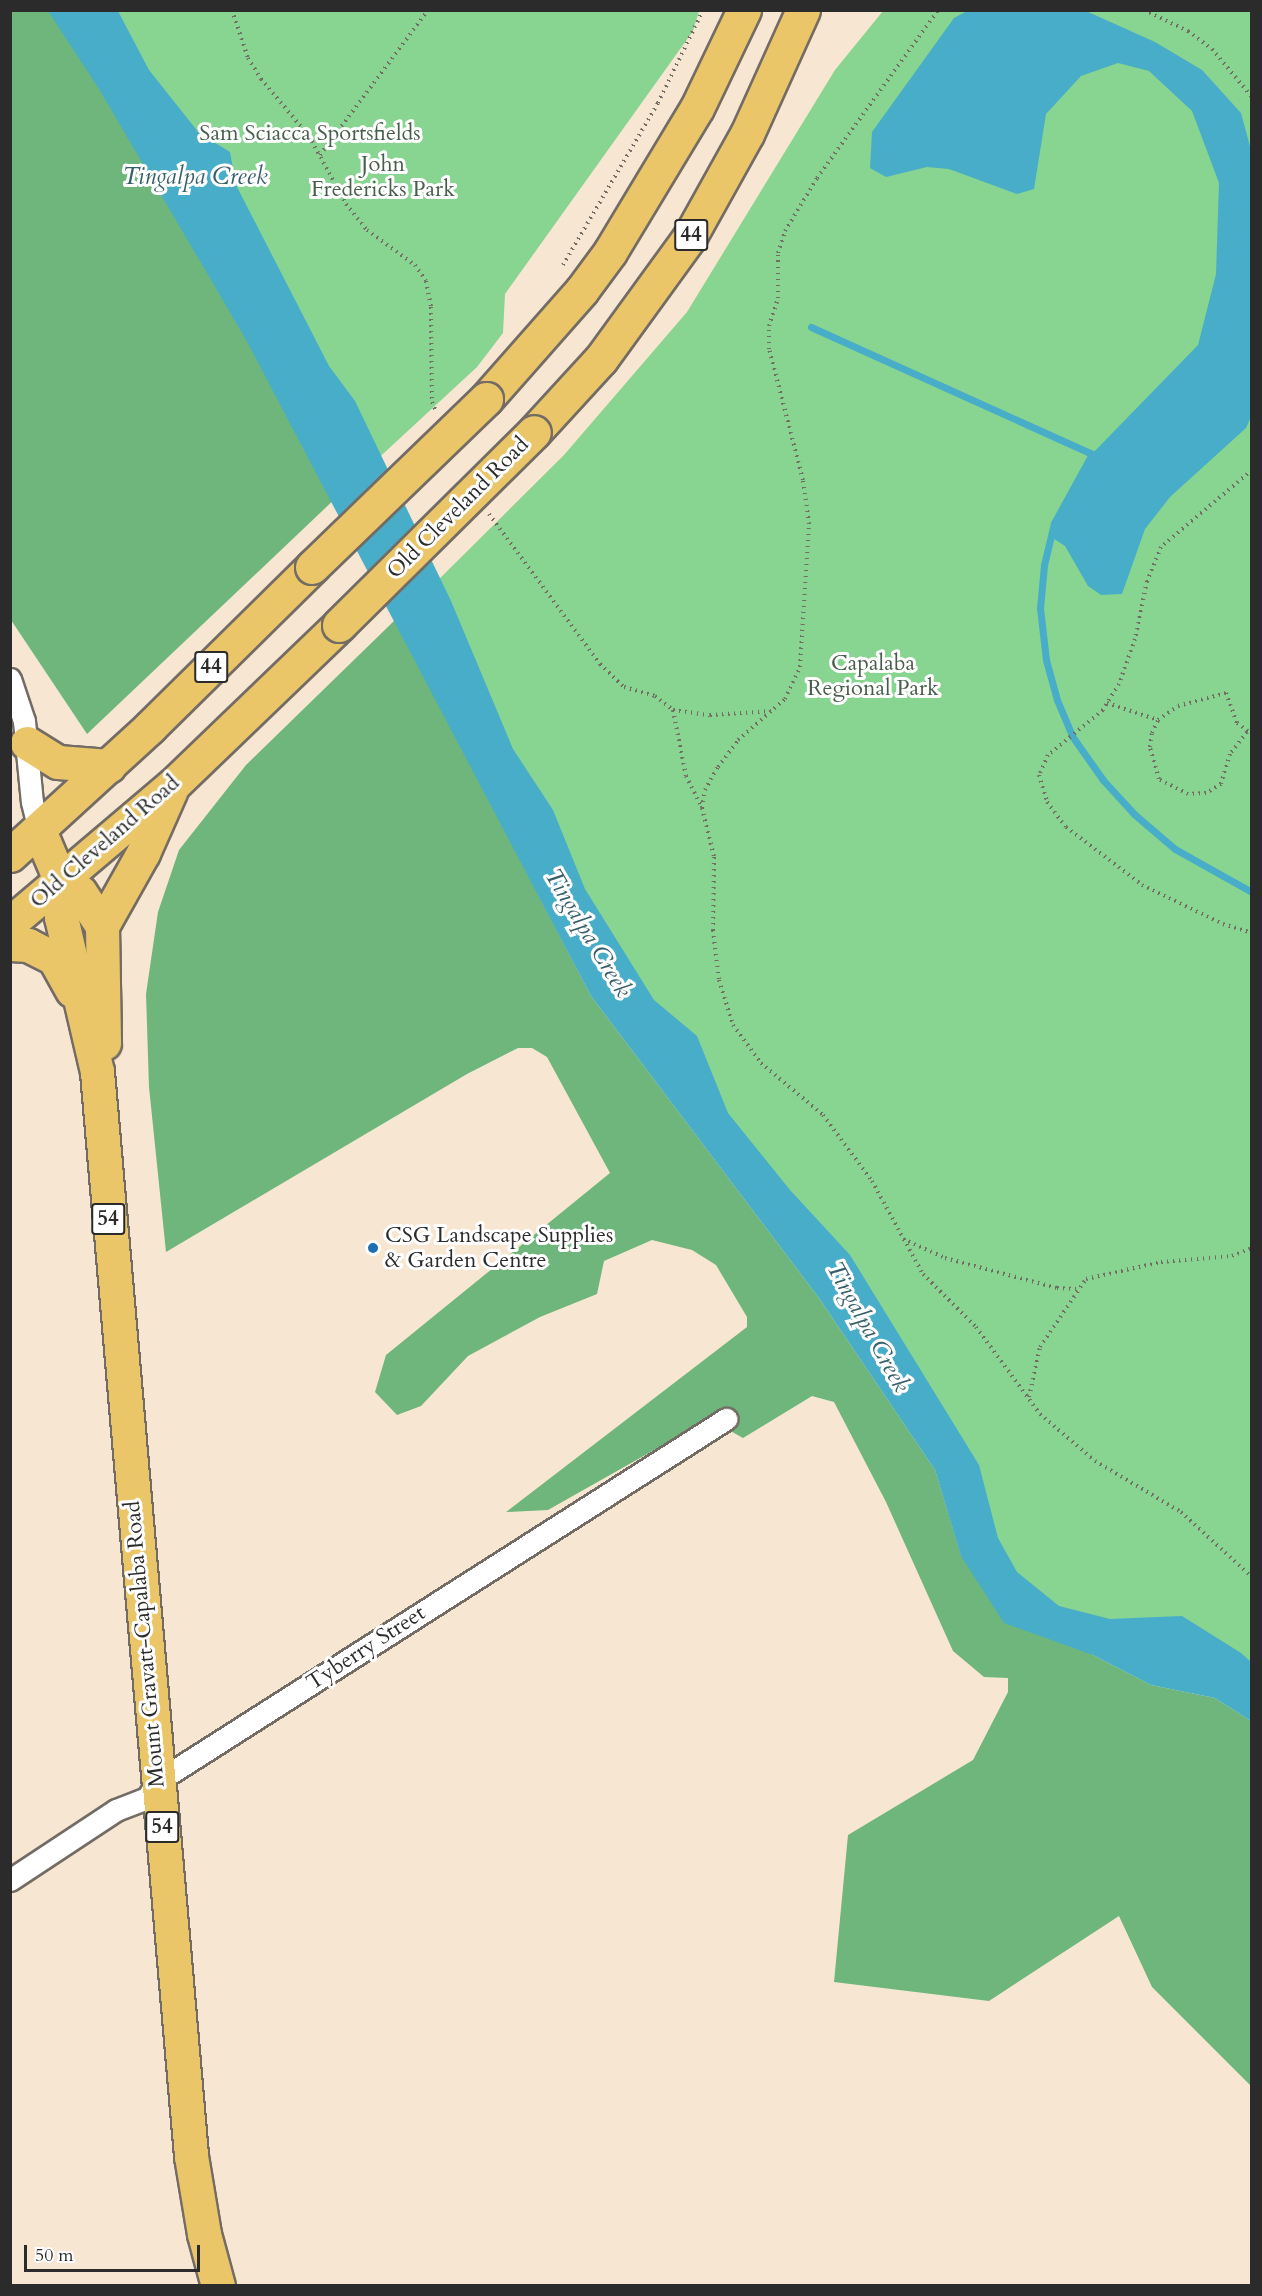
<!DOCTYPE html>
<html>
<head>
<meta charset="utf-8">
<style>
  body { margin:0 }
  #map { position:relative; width:1262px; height:2296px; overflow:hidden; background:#f7e6d1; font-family:Cardo,serif }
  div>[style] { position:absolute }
  .green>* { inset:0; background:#88d491 }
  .forest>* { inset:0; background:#6eb67b }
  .water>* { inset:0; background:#48adc8 }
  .stream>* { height:7px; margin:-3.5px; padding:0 3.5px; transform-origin:3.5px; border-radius:3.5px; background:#48adc8 }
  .path>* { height:4px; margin-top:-2px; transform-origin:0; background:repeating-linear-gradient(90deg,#726c65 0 1.5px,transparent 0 6px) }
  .roads { filter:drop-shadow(2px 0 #726c65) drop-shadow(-2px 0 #726c65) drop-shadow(0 2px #726c65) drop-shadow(0 -2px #726c65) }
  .minor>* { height:21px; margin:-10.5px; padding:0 10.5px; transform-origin:10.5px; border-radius:10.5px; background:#fff }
  .primary>* { height:33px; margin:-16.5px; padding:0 16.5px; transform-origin:16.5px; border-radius:16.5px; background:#ebc669 }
  .bridges { filter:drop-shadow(2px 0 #726c65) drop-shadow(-2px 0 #726c65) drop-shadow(0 2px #726c65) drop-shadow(0 -2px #726c65) }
  .primary-bridge>* { height:33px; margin:-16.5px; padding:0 16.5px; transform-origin:16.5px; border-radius:16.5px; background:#ebc669 }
  .dots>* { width:16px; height:16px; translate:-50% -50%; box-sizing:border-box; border:3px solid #fff; border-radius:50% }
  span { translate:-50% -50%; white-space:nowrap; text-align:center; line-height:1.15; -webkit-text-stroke:6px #fff; paint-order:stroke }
  .shield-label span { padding:2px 4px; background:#fff; border:2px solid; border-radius:4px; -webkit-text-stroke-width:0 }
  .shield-label { font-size:21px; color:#2b2b2b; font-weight:700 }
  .park-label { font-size:22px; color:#475e4a }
  .street-label { font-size:22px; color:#2b2b2b }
  .poi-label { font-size:22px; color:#2b2b2b }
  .left { translate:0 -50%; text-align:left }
  .water-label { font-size:24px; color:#375f6a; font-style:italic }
  .frame { position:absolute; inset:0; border:12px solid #2b2b2b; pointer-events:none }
  .scale { position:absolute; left:24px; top:2245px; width:176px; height:27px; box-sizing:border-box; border:3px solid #2b2b2b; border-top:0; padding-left:8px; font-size:18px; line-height:21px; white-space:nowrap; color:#2b2b2b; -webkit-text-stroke:4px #fff; paint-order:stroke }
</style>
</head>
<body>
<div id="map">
  <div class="green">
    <div style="clip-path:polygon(95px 11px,699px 11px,693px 31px,505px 294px,503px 333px,477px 367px,358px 477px)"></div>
    <div style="clip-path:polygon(883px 11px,1251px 11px,1251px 1686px,1018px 1598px,965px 1479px,673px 1077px,415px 603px,564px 455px,687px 312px,835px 70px)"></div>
  </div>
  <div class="forest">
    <div style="clip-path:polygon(10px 11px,95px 11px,358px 477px,87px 734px,11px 620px)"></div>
    <div style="clip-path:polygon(395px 620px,591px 996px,819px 1298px,935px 1470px,961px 1555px,1093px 1655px,1151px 1685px,1215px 1698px,1251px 1721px,1251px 2086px,1152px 1987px,1119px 1916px,989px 2001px,834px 1982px,848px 1835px,973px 1760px,1008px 1692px,1008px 1678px,984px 1677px,953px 1651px,886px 1502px,834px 1402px,812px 1396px,743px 1438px,709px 1419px,548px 1510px,506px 1512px,747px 1327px,747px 1317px,716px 1265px,692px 1250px,652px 1240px,604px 1261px,597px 1294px,540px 1317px,468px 1356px,421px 1406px,397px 1415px,375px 1392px,386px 1355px,610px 1173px,547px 1057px,532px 1048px,518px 1048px,467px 1074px,166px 1252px,149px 1087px,146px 994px,158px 912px,179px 850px,246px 765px)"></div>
  </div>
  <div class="water">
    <div style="clip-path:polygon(969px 10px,1086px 11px,1155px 42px,1202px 70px,1241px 113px,1251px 150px,1251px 417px,1246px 428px,1170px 497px,1145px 529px,1122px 594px,1101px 595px,1088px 586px,1065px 546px,1051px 537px,1074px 482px,1092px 454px,1198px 345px,1216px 274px,1219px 183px,1192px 111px,1149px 71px,1118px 63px,1081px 76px,1046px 114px,1034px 189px,1017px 194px,949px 169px,927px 167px,886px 177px,870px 168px,872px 132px,954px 18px)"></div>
    <div style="clip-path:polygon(48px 11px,118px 11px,149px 70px,199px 133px,230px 152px,236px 185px,329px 366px,355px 401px,451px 601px,513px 749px,553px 810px,585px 889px,654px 1000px,697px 1036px,728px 1113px,790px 1190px,850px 1255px,979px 1465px,998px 1538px,1017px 1572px,1059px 1606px,1110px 1619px,1182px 1616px,1241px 1653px,1251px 1662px,1251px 1721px,1215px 1698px,1151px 1685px,1093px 1655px,1004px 1623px,961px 1556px,935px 1470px,819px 1298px,591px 996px,245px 338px,99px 89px)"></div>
  </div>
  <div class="stream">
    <div style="left:811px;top:327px;width:308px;rotate:24.3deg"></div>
    <div style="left:1092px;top:454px;width:79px;rotate:118.8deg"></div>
    <div style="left:1054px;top:523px;width:43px;rotate:103.4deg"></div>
    <div style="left:1044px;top:565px;width:43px;rotate:95.3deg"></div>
    <div style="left:1040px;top:608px;width:52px;rotate:83.4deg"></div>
    <div style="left:1046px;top:660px;width:41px;rotate:74.6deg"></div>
    <div style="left:1057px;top:700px;width:39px;rotate:67deg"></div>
    <div style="left:1072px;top:736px;width:54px;rotate:54.8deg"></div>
    <div style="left:1103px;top:780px;width:46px;rotate:47.6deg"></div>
    <div style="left:1134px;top:814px;width:54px;rotate:40.5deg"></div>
    <div style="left:1175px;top:849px;width:88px;rotate:29.2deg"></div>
  </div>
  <div class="path">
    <div style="left:232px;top:10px;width:51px;rotate:71.6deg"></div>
    <div style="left:248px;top:58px;width:25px;rotate:58deg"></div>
    <div style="left:261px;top:79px;width:75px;rotate:49.9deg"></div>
    <div style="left:309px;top:136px;width:77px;rotate:61.4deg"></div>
    <div style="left:346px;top:204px;width:33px;rotate:51deg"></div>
    <div style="left:367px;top:230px;width:59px;rotate:36.1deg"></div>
    <div style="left:415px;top:265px;width:19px;rotate:55deg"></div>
    <div style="left:426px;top:281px;width:26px;rotate:79deg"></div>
    <div style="left:431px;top:307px;width:95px;rotate:89.4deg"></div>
    <div style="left:432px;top:402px;width:10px;rotate:66deg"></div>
    <div style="left:1144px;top:10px;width:49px;rotate:25.5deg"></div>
    <div style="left:1188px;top:31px;width:30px;rotate:37deg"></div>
    <div style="left:1212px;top:49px;width:62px;rotate:50.2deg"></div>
    <div style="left:320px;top:155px;width:181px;rotate:-53.3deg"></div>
    <div style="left:563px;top:265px;width:188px;rotate:-59.6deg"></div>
    <div style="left:658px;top:103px;width:103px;rotate:-64.2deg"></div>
    <div style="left:1252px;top:470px;width:119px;rotate:139.8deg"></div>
    <div style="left:1161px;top:547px;width:37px;rotate:112deg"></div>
    <div style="left:1147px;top:581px;width:59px;rotate:101.7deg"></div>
    <div style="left:1135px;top:639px;width:48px;rotate:109.6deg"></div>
    <div style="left:1119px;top:684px;width:31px;rotate:122deg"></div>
    <div style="left:1103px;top:710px;width:71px;rotate:140.7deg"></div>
    <div style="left:1048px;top:755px;width:22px;rotate:114deg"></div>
    <div style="left:1039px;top:775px;width:28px;rotate:73deg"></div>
    <div style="left:1047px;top:802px;width:31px;rotate:53deg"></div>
    <div style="left:1066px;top:827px;width:96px;rotate:37.3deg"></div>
    <div style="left:1142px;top:885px;width:90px;rotate:25.7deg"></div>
    <div style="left:1223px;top:924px;width:30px;rotate:17deg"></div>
    <div style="left:489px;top:514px;width:187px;rotate:53.5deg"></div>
    <div style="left:600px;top:664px;width:33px;rotate:44deg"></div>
    <div style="left:624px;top:687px;width:32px;rotate:16deg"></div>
    <div style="left:655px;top:696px;width:23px;rotate:38deg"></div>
    <div style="left:673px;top:710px;width:67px;rotate:78.9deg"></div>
    <div style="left:686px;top:776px;width:36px;rotate:63deg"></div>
    <div style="left:702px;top:808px;width:50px;rotate:76.2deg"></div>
    <div style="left:714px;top:857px;width:73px;rotate:90.8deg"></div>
    <div style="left:713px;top:930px;width:50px;rotate:83.2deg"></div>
    <div style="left:719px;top:980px;width:47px;rotate:72.7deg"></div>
    <div style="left:733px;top:1025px;width:47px;rotate:53.6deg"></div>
    <div style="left:761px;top:1063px;width:81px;rotate:40deg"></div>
    <div style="left:823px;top:1115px;width:82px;rotate:53.4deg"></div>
    <div style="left:872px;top:1181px;width:106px;rotate:61.3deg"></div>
    <div style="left:923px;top:1274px;width:75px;rotate:45deg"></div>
    <div style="left:976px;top:1327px;width:108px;rotate:53.7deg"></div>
    <div style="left:1040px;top:1414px;width:72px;rotate:40.5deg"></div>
    <div style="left:1095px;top:1461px;width:100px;rotate:30.7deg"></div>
    <div style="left:1181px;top:1512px;width:96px;rotate:42.5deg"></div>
    <div style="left:1107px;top:703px;width:54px;rotate:18.4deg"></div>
    <div style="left:673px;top:710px;width:37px;rotate:8deg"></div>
    <div style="left:710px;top:715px;width:61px;rotate:-3.8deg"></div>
    <div style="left:1247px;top:732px;width:28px;rotate:128deg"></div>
    <div style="left:1230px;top:754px;width:31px;rotate:107deg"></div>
    <div style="left:1221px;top:784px;width:17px;rotate:149deg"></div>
    <div style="left:1206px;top:793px;width:18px;rotate:177deg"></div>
    <div style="left:1188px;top:794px;width:33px;rotate:-153deg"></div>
    <div style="left:1159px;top:779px;width:33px;rotate:-106deg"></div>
    <div style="left:1150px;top:747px;width:14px;rotate:-82deg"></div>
    <div style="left:1152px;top:733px;width:14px;rotate:-65deg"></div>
    <div style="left:1158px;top:720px;width:24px;rotate:-35deg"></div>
    <div style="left:1178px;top:706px;width:50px;rotate:-15.2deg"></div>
    <div style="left:1226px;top:693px;width:32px;rotate:70deg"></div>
    <div style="left:1237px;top:723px;width:19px;rotate:36deg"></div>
    <div style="left:702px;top:808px;width:18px;rotate:-81deg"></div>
    <div style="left:705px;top:790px;width:26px;rotate:-61deg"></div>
    <div style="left:718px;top:767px;width:34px;rotate:-53deg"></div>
    <div style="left:738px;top:740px;width:62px;rotate:-41.1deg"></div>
    <div style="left:785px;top:699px;width:35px;rotate:-65deg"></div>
    <div style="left:800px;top:667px;width:143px;rotate:-86.4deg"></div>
    <div style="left:809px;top:524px;width:44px;rotate:-97.8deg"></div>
    <div style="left:803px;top:480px;width:135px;rotate:-104.5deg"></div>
    <div style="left:769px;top:349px;width:23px;rotate:-90deg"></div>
    <div style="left:769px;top:326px;width:29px;rotate:-72deg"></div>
    <div style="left:778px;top:298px;width:45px;rotate:-90deg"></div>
    <div style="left:778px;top:253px;width:23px;rotate:-72deg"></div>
    <div style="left:785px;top:231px;width:62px;rotate:-58.9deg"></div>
    <div style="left:817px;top:178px;width:207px;rotate:-54.2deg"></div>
    <div style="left:903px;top:1239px;width:46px;rotate:24.3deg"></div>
    <div style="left:945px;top:1258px;width:116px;rotate:15deg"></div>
    <div style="left:1057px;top:1288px;width:19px;rotate:3deg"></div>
    <div style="left:1029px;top:1397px;width:51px;rotate:-77.6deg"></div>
    <div style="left:1040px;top:1347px;width:82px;rotate:-55.9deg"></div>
    <div style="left:1086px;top:1279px;width:77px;rotate:-12.8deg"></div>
    <div style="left:1161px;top:1262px;width:71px;rotate:-4.8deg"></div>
    <div style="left:1232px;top:1256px;width:22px;rotate:-22deg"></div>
  </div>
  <div class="roads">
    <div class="minor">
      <div style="left:10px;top:679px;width:44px;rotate:71.6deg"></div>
      <div style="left:24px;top:721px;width:81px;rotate:84.4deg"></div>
      <div style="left:32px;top:802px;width:29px;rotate:76deg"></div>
      <div style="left:10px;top:1880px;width:127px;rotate:-33.4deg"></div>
      <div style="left:116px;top:1810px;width:33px;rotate:-21deg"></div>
      <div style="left:147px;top:1798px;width:20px;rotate:-57deg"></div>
      <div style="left:158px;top:1781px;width:674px;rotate:-32.51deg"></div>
    </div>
    <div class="primary">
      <div style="left:486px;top:399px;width:145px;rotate:-48.6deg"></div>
      <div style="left:582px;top:290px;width:47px;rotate:-53.6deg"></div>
      <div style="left:610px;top:252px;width:168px;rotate:-58.9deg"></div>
      <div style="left:697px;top:108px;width:109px;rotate:-64.4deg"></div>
      <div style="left:534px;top:432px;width:99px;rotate:-47.5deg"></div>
      <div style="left:601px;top:359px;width:150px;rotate:-54deg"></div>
      <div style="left:689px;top:238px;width:119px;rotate:-60.9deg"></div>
      <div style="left:747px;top:134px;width:136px;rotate:-65.7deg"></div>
      <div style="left:27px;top:743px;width:36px;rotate:32deg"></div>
      <div style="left:58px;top:762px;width:51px;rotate:4.5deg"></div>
      <div style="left:39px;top:830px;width:56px;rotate:67.1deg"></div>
      <div style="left:61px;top:882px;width:35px;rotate:90deg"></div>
      <div style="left:61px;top:917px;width:159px;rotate:76.9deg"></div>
      <div style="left:97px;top:1072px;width:1088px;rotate:85.04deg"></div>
      <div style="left:191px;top:2156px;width:79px;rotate:80.5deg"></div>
      <div style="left:204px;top:2234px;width:54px;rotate:74.9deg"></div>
      <div style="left:10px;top:855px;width:190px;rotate:-42.4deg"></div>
      <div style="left:150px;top:727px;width:228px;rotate:-44.6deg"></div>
      <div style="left:61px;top:882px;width:21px;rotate:28deg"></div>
      <div style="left:80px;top:892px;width:40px;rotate:57.1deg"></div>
      <div style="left:102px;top:926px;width:117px;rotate:89deg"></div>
      <div style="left:10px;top:923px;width:214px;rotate:-40.3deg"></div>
      <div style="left:173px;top:785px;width:231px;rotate:-43.9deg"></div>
      <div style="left:102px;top:926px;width:84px;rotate:-60.7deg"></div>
      <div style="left:143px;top:853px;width:67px;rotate:-66.1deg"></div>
      <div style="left:10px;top:944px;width:18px;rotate:3deg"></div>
      <div style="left:28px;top:945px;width:29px;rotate:27deg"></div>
      <div style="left:54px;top:958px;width:37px;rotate:61deg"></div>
    </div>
  </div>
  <div class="bridges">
    <div class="primary-bridge">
      <div style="left:312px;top:567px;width:242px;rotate:-44deg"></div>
      <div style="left:339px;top:625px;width:274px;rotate:-44.7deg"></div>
    </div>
  </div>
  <div class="dots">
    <div style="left:373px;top:1248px;background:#1f6fb2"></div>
  </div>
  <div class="shield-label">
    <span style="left:691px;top:235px">44</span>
    <span style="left:211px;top:667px">44</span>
    <span style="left:108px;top:1219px">54</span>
    <span style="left:162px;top:1827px">54</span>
  </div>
  <div class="park-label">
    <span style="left:310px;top:134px">Sam Sciacca Sportsfields</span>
    <span style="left:383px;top:177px">John<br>Fredericks Park</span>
    <span style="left:873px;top:676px">Capalaba<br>Regional Park</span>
  </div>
  <div class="street-label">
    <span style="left:458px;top:508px;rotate:-45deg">Old Cleveland Road</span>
    <span style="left:105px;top:842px;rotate:-41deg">Old Cleveland Road</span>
    <span style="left:145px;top:1644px;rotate:-95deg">Mount Gravatt-Capalaba Road</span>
    <span style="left:366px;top:1648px;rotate:-33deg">Tyberry Street</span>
  </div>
  <div class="poi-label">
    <span class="left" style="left:385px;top:1248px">CSG Landscape Supplies<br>&amp; Garden Centre</span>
  </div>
  <div class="water-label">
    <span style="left:195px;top:177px">Tingalpa Creek</span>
    <span style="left:588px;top:933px;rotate:59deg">Tingalpa Creek</span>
    <span style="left:868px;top:1327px;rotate:61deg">Tingalpa Creek</span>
  </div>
  <div class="frame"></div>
  <div class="scale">50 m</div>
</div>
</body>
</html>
